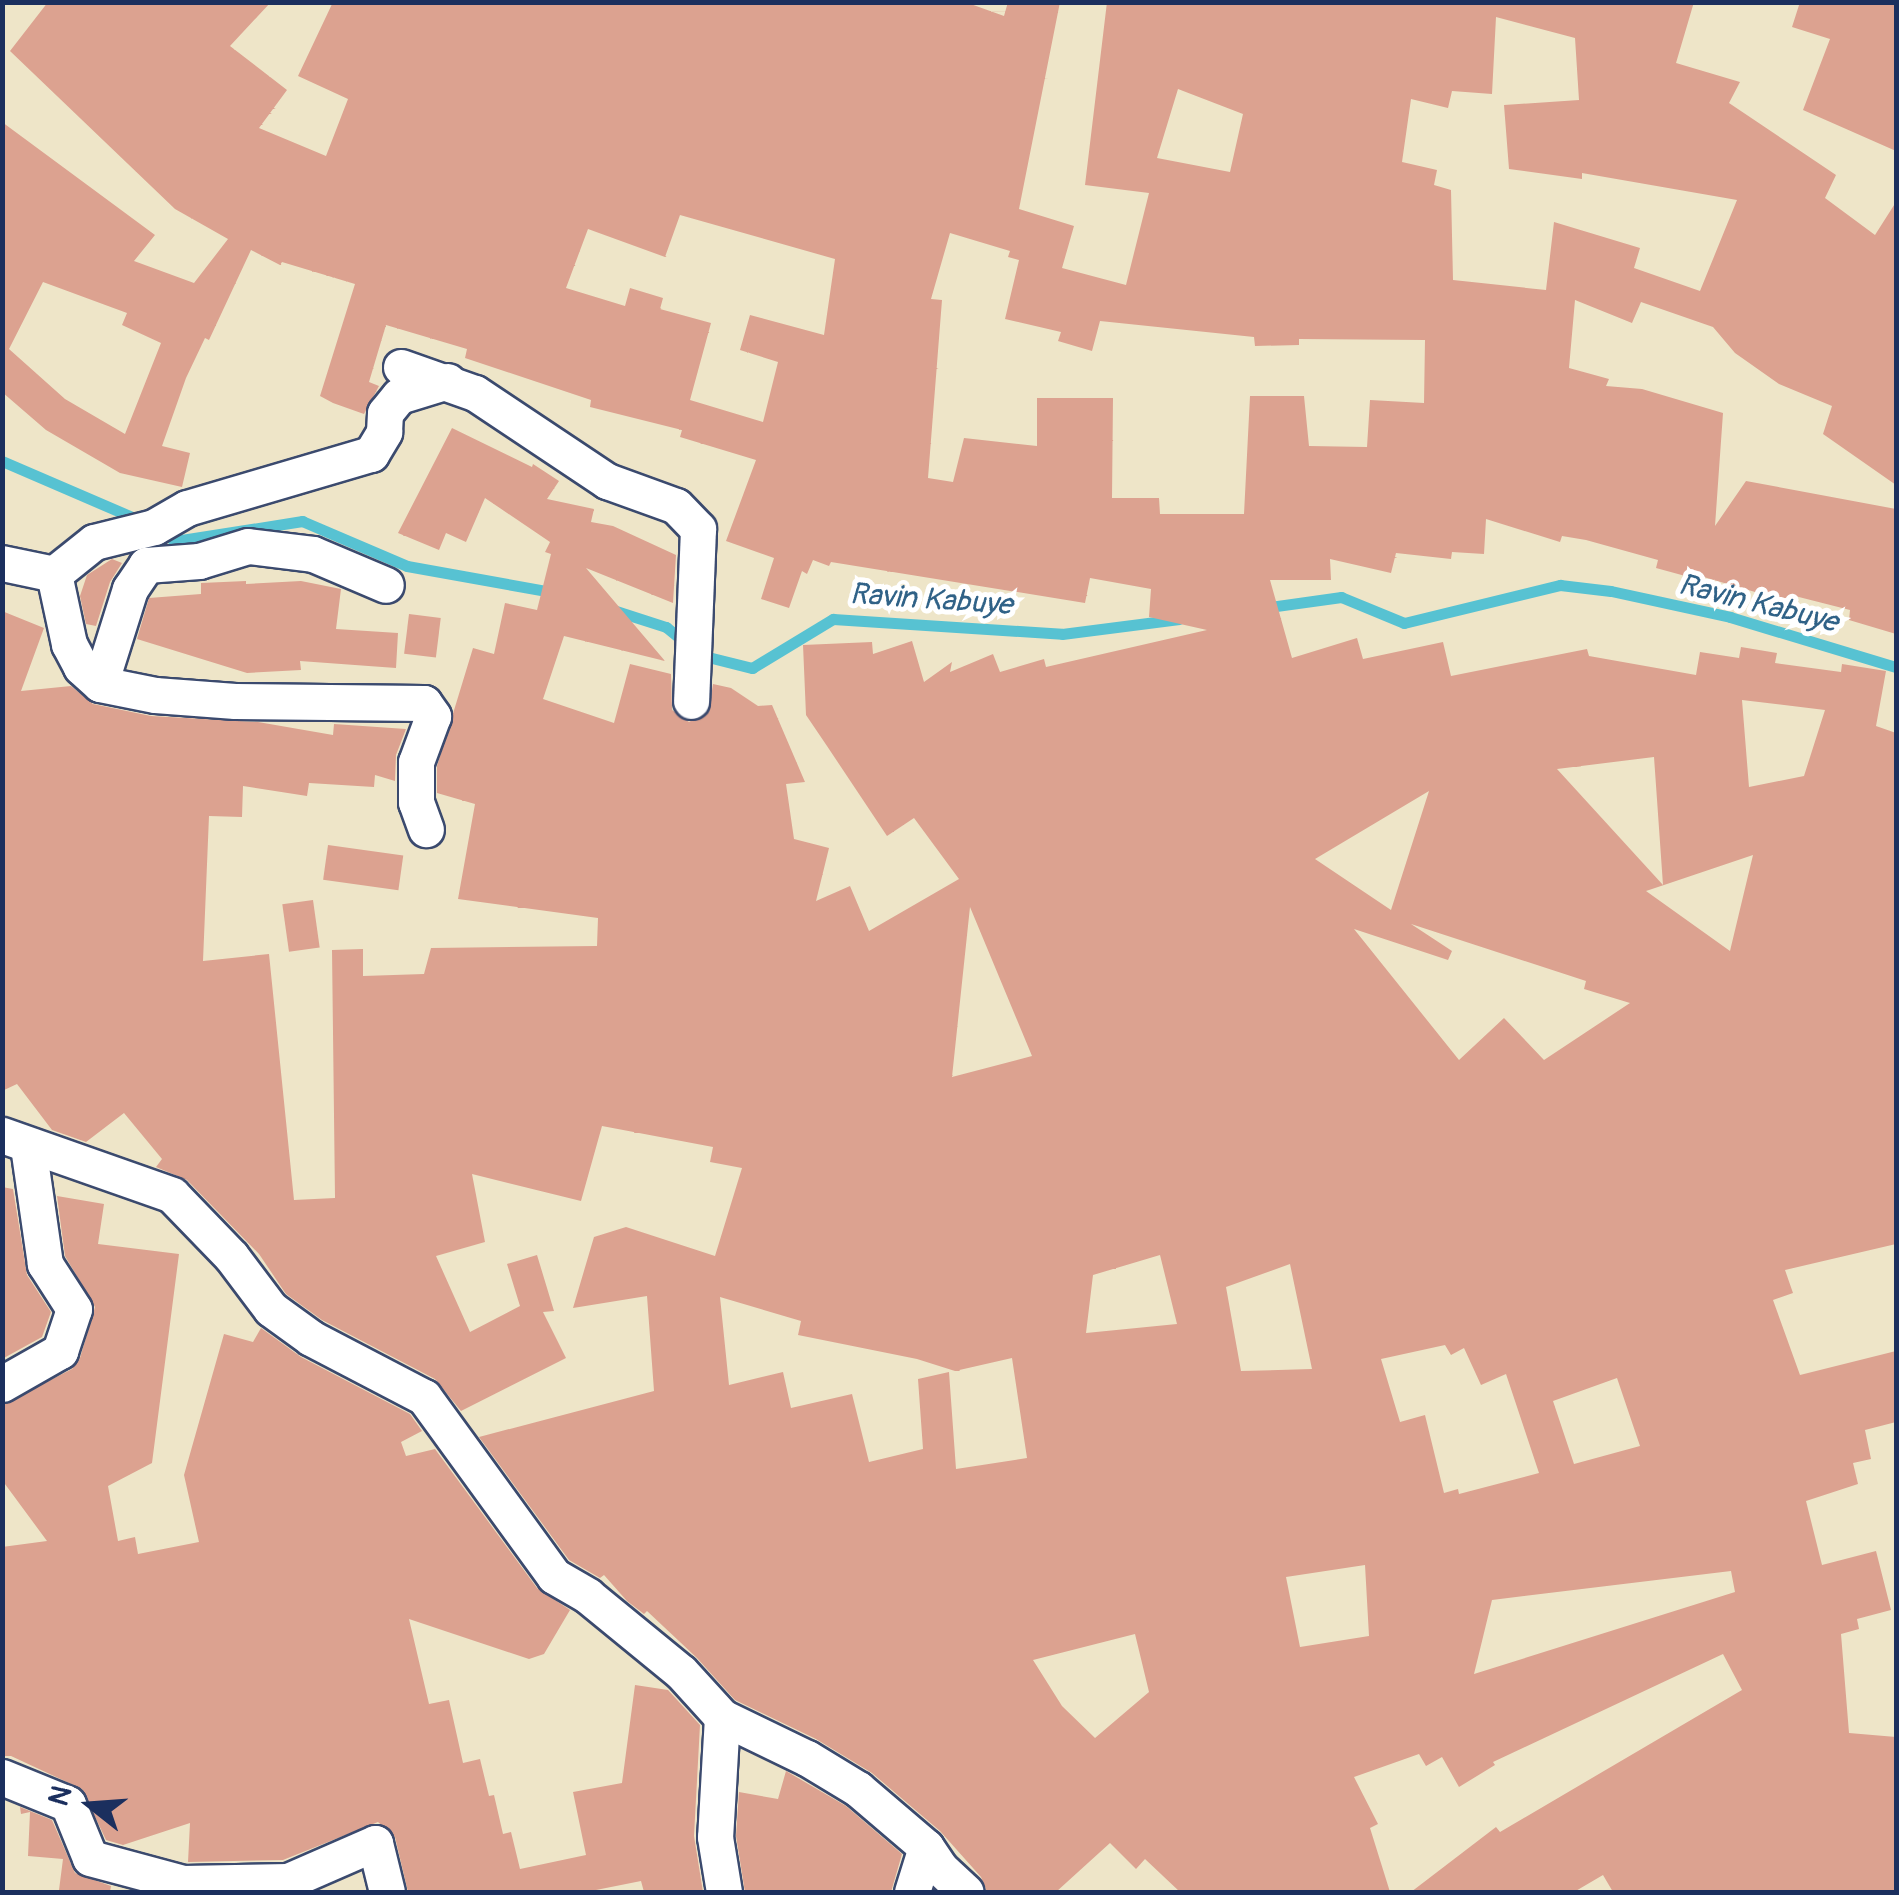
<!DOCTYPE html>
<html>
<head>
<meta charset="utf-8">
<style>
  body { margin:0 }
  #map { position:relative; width:1899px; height:1895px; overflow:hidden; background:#eee5c8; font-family:Pangolin,sans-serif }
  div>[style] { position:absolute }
  .stream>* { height:11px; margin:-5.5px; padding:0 5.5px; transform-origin:5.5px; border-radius:5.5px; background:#57c2d2 }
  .building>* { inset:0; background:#dca290; transform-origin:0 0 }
  .roads { filter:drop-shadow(2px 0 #3b4a6e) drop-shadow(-2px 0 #3b4a6e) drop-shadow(0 2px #3b4a6e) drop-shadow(0 -2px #3b4a6e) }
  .street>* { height:35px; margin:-17.5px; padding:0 17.5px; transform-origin:17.5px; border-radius:17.5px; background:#fff }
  span { translate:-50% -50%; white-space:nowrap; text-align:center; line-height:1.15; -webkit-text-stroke:10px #fff; paint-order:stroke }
  .water-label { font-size:30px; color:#306287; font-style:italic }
  .frame { position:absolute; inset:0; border:5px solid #1b2f5e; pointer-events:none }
  .north { position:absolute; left:40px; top:1755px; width:100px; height:100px; -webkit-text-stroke:8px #fff; paint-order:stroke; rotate:287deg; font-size:28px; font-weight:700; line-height:40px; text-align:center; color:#1b2f5e }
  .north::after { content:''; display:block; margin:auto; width:35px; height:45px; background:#1b2f5e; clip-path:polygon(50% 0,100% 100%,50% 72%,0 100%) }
</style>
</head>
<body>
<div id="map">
  <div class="stream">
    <div style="left:2px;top:461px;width:151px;rotate:23.3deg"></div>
    <div style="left:157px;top:529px;width:22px;rotate:34deg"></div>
    <div style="left:175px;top:541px;width:129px;rotate:-8.9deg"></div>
    <div style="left:302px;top:521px;width:114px;rotate:23.2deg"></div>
    <div style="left:407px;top:566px;width:152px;rotate:10.2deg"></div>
    <div style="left:1262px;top:608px;width:80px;rotate:-7.9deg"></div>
    <div style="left:1341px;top:597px;width:68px;rotate:22.4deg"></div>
    <div style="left:1404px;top:623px;width:161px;rotate:-13.7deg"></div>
    <div style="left:1560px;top:585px;width:51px;rotate:6.7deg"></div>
    <div style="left:1611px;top:591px;width:122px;rotate:12.3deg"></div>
    <div style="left:1730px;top:617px;width:173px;rotate:16.8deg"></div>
    <div style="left:613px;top:610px;width:56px;rotate:17.8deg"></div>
    <div style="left:666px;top:627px;width:26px;rotate:39deg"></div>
    <div style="left:700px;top:655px;width:54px;rotate:14deg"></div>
    <div style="left:752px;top:668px;width:95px;rotate:-31.2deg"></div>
    <div style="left:833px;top:619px;width:229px;rotate:3.7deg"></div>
    <div style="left:1062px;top:634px;width:118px;rotate:-7.3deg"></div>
  </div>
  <div class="building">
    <div style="clip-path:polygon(evenodd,48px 2px,271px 2px,230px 46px,287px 90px,259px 128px,326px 156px,348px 99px,298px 76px,333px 2px,965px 2px,1004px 16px,1008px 2px,1060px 2px,1019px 209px,1074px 226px,1062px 268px,1126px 285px,1149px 193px,1085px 185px,1107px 2px,1694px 2px,1676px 63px,1740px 82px,1729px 103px,1836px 175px,1825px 198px,1875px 235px,1896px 202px,1896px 485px,1823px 434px,1832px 406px,1779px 384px,1735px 353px,1713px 327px,1641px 302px,1632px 323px,1575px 300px,1569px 368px,1609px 379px,1606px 386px,1642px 389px,1723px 413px,1715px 526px,1746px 481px,1896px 509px,1896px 634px,1849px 620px,1850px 610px,1791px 595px,1789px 602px,1690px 573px,1689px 577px,1656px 568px,1658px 560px,1586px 540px,1562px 536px,1560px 542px,1486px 519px,1484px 554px,1452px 552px,1451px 559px,1396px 553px,1391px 573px,1330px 559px,1331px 580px,1270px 580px,1292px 658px,1357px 638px,1363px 659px,1443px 642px,1451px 676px,1587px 649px,1589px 656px,1696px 675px,1700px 652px,1739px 658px,1741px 647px,1777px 653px,1775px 663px,1841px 672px,1842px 664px,1886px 671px,1876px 726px,1896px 733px,1896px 1244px,1785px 1270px,1793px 1293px,1773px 1300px,1800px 1375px,1896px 1351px,1896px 1422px,1865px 1430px,1871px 1459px,1853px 1463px,1858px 1484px,1806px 1501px,1822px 1565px,1876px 1551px,1891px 1610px,1857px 1619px,1859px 1629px,1841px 1634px,1849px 1733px,1896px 1737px,1896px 1892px,1613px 1892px,1603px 1875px,1574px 1892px,1411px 1892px,1496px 1827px,1500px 1832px,1742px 1690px,1723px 1654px,1493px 1762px,1495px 1765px,1459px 1787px,1442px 1757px,1426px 1766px,1419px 1754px,1354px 1777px,1378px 1824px,1370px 1828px,1390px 1892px,1180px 1892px,1145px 1859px,1136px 1869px,1110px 1843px,1056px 1892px,987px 1892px,981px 1877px,940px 1831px,872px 1773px,816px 1739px,735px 1700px,697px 1658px,647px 1611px,644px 1614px,627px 1601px,604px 1575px,600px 1578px,569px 1560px,479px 1437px,654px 1391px,647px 1296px,573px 1308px,594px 1237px,626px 1227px,715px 1256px,742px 1168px,710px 1162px,713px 1147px,602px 1126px,581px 1201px,472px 1174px,485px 1242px,436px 1256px,470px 1332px,520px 1306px,507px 1264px,537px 1255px,554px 1311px,543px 1312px,566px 1358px,461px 1411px,435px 1379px,322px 1320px,286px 1294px,259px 1254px,187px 1180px,156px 1167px,162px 1159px,124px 1113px,86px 1142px,52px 1130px,17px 1084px,2px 1091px,2px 611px,44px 628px,21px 691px,71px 686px,93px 704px,151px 716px,258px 722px,333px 735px,334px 724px,406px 729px,396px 755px,395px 781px,375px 775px,374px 787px,309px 783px,307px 796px,243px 786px,242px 817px,209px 816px,203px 961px,269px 954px,294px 1200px,335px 1198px,332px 950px,363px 949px,363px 976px,424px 974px,431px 948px,597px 946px,598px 918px,458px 899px,475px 804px,437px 793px,437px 766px,473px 648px,494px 654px,505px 603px,537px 610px,551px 554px,545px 552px,550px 542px,485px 498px,466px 542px,446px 533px,439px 550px,398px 533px,452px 428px,532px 467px,533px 464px,559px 481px,547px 499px,594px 509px,591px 522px,613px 526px,676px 555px,673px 603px,586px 568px,665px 661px,564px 636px,543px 699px,614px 723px,630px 664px,671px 674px,672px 710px,689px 722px,709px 711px,713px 684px,731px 688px,758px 706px,772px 705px,805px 782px,786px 784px,794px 839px,829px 848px,816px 901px,850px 886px,869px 931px,959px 879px,914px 818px,887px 836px,827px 746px,806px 715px,803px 645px,872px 642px,873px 654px,912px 641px,924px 682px,952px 662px,950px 672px,993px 654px,1000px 672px,1044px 659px,1046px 667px,1207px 630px,1149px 617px,1151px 589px,1090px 578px,1085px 603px,831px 562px,829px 566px,813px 560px,807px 574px,802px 571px,789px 608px,761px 599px,774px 558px,726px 541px,756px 460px,680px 437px,682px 430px,590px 407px,591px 400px,465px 358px,467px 349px,386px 325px,369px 382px,379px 386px,364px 414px,333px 403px,320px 396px,355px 284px,282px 262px,280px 265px,251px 250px,209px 340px,205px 338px,186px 378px,162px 446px,190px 453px,182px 487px,120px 473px,46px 430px,2px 392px,2px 122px,155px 235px,134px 261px,194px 283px,228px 239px,175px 209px,10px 51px,48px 2px,1496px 17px,1575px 38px,1579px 100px,1504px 105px,1509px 169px,1582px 179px,1582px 173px,1737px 200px,1700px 291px,1634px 268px,1640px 248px,1554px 222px,1546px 290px,1453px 280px,1451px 190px,1434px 185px,1437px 170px,1402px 162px,1411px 99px,1448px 108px,1452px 91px,1492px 94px,1496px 17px,48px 2px,1178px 89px,1243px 114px,1230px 172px,1157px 158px,1178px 89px,48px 2px,680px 215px,835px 259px,824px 335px,750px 315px,740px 350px,778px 362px,763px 422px,690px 400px,711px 323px,660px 309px,663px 298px,630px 288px,625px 306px,566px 288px,588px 229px,665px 257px,680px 215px,48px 2px,950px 233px,1010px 251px,1008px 257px,1019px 260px,1005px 319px,1061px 332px,1058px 341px,1092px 351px,1100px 321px,1254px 337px,1255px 346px,1299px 345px,1299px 339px,1425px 340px,1424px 403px,1370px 400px,1367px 447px,1309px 446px,1304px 396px,1250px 396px,1244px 514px,1160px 514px,1159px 498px,1112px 498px,1113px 398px,1037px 398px,1037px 446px,964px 438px,953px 482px,928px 478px,942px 300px,931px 299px,950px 233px,48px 2px,43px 282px,127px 313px,122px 325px,161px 343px,125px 434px,65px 399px,9px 349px,43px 282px,48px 2px,1742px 700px,1825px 710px,1804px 776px,1749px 787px,1742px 700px,48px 2px,1654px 757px,1663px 885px,1557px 769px,1654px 757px,48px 2px,1429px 791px,1391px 910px,1315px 859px,1429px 791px,48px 2px,1753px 855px,1730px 951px,1646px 891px,1664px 885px,1753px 855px,48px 2px,970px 907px,1032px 1056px,952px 1077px,970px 907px,48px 2px,1411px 924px,1586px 981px,1584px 989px,1630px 1003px,1544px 1060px,1504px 1018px,1459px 1060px,1354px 929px,1448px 960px,1452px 951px,1411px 924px,48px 2px,1160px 1255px,1177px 1324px,1086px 1333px,1093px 1275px,1160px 1255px,48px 2px,1290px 1264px,1312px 1369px,1241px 1371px,1226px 1287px,1290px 1264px,48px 2px,720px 1297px,801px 1321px,798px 1335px,917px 1359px,955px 1371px,1012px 1358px,1027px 1458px,956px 1469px,949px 1372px,918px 1379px,923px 1449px,869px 1462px,852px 1394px,791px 1408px,783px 1372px,729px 1385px,720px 1297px,48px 2px,1445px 1345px,1451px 1355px,1464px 1348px,1481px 1385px,1506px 1374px,1539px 1473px,1459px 1494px,1458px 1489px,1444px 1493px,1425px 1415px,1400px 1422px,1381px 1359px,1445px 1345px,48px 2px,1617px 1378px,1640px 1446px,1574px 1464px,1553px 1401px,1617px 1378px,48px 2px,1365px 1565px,1369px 1636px,1300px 1647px,1286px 1577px,1365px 1565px,48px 2px,1731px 1571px,1735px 1592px,1474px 1674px,1492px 1600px,1731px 1571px,48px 2px,1135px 1634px,1149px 1692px,1095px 1738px,1062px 1706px,1033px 1660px,1135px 1634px)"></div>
    <div style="clip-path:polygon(1800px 2px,1896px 2px,1896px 151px,1803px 110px,1830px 39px,1792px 27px)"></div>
    <div style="clip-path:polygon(112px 559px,122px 563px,110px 582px,96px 626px,86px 624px,80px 596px,87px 575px)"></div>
    <div style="clip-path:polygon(246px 581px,246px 584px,301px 581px,341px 589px,336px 629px,398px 633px,396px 668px,300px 661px,301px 670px,247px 673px,137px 639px,149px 598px,201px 594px,201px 583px)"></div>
    <div style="left:409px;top:614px;width:32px;height:40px;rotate:7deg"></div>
    <div style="left:328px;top:845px;width:76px;height:35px;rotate:8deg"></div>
    <div style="left:313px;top:900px;width:48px;height:31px;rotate:82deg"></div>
    <div style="clip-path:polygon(2px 1187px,13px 1189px,27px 1275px,51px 1312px,42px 1337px,2px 1359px)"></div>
    <div style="clip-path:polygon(57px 1196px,104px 1204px,98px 1244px,179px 1254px,152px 1463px,108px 1486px,118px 1541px,135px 1537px,138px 1554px,199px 1542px,184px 1475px,224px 1334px,253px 1342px,261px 1328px,301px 1357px,410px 1414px,422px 1431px,401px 1442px,406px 1456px,435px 1449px,537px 1588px,570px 1610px,544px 1654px,529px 1659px,409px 1619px,429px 1704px,449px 1700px,463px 1763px,480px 1759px,489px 1796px,494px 1795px,503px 1834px,511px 1832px,520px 1869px,586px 1855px,573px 1792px,622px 1783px,635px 1685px,668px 1690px,700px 1725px,694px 1836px,703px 1892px,644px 1892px,641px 1881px,586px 1892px,408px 1892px,395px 1837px,378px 1822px,283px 1860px,188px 1862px,190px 1823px,123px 1845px,106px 1840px,82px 1789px,11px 1756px,2px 1756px,2px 1547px,47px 1541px,2px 1480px,2px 1405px,72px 1369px,80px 1358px,95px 1307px,65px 1256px)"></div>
    <div style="clip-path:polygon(786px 1771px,846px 1806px,902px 1854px,891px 1892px,745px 1892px,736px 1836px,739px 1792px,778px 1799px)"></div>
    <div style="clip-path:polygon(20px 1807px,52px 1820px,75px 1873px,111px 1886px,110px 1892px,59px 1890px,63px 1859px,28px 1856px,30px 1812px,21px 1814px)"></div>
  </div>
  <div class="roads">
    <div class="street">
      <div style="left:401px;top:367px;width:78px;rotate:19.4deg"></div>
      <div style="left:475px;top:393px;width:159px;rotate:33.7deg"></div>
      <div style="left:607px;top:481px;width:73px;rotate:19.9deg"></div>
      <div style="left:676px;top:506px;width:32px;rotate:46deg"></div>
      <div style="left:698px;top:529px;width:172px;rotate:92.3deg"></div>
      <div style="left:2px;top:563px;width:53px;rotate:11.9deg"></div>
      <div style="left:54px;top:574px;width:51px;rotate:-38.7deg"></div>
      <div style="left:94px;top:542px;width:62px;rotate:-14deg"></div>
      <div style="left:154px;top:527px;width:38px;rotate:-30deg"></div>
      <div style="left:187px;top:508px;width:192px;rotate:-16.4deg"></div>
      <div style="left:371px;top:454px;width:26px;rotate:-59deg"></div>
      <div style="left:384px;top:432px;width:19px;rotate:-87deg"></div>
      <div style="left:385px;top:413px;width:22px;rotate:-51deg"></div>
      <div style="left:399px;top:396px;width:51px;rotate:-17deg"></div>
      <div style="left:54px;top:574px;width:72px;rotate:77.9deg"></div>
      <div style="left:69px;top:644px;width:26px;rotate:62deg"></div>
      <div style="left:81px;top:667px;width:25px;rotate:42deg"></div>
      <div style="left:100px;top:684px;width:56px;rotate:11.3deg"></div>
      <div style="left:155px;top:695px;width:80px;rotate:4.3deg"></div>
      <div style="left:235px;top:701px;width:189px;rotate:0.6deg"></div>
      <div style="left:424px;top:703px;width:16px;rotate:55deg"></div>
      <div style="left:433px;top:716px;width:49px;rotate:110.3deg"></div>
      <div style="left:416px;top:762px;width:40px;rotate:90deg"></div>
      <div style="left:416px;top:802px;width:29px;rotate:70deg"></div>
      <div style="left:100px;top:684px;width:100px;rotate:-72.5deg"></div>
      <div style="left:130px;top:589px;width:29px;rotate:-56deg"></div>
      <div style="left:146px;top:565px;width:53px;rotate:-4.3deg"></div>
      <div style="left:199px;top:561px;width:51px;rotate:-17deg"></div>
      <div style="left:248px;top:546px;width:65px;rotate:7deg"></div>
      <div style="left:313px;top:554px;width:79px;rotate:23deg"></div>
      <div style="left:2px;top:1135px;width:180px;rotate:19.4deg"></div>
      <div style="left:172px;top:1195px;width:85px;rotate:46deg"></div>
      <div style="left:231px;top:1256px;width:66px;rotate:53deg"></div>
      <div style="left:271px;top:1309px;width:49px;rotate:35.9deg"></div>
      <div style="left:311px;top:1338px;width:127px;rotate:27.6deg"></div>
      <div style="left:424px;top:1397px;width:221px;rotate:54deg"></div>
      <div style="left:554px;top:1576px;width:39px;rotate:30deg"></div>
      <div style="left:588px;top:1596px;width:120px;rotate:39.3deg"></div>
      <div style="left:681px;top:1672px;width:61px;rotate:47.7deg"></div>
      <div style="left:722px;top:1717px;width:94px;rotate:25.8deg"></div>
      <div style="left:807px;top:1758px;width:60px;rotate:31.3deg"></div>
      <div style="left:858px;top:1789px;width:89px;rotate:40.5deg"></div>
      <div style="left:926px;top:1847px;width:25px;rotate:56deg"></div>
      <div style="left:940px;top:1868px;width:35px;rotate:43deg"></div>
      <div style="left:2px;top:1384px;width:67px;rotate:-29.6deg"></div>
      <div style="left:60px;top:1351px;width:44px;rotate:-71.6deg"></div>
      <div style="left:74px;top:1309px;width:54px;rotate:-122.8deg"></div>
      <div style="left:45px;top:1264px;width:119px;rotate:-98.2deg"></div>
      <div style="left:722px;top:1717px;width:120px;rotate:93.3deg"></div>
      <div style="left:715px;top:1837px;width:56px;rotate:80.7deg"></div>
      <div style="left:2px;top:1777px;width:71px;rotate:22.2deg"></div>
      <div style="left:68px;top:1804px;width:58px;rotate:67.8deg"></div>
      <div style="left:90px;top:1858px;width:96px;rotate:15deg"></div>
      <div style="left:183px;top:1883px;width:105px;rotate:-1.1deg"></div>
      <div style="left:288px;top:1881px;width:95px;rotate:-23.6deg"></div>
      <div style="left:375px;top:1843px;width:50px;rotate:76.2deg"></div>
      <div style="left:912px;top:1892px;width:47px;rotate:-72.7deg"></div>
    </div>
  </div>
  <div class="water-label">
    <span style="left:931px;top:600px;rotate:4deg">Ravin Kabuye</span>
    <span style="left:1758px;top:604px;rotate:14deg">Ravin Kabuye</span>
  </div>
  <div class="frame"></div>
  <div class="north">N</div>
</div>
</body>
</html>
